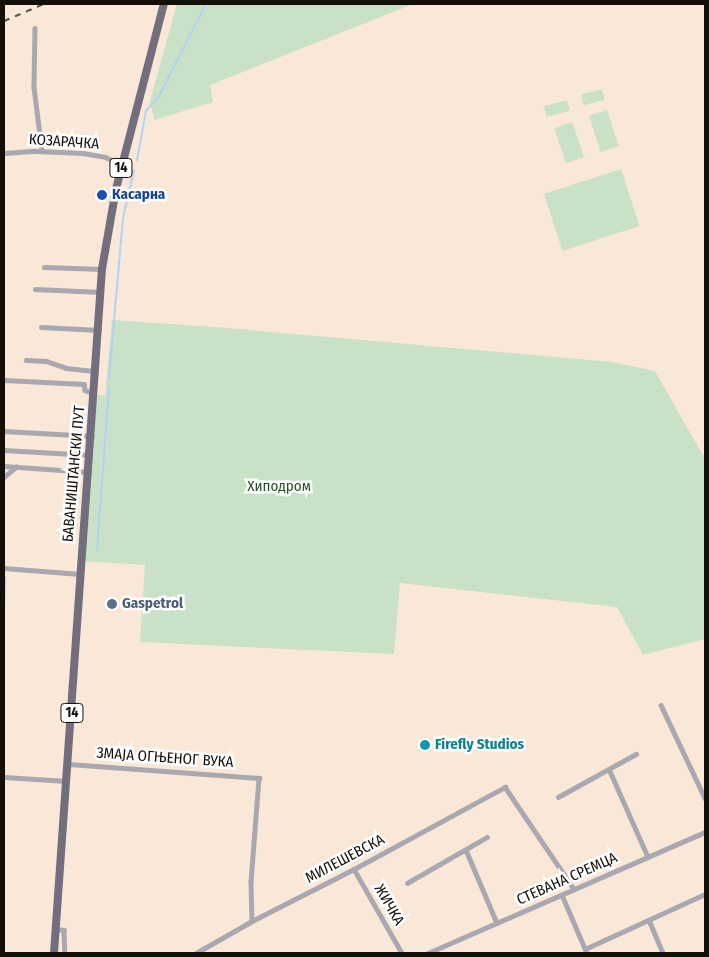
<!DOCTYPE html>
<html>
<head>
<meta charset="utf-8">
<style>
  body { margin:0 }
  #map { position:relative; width:709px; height:957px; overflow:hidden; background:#f9e8d8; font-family:"Fira Sans Condensed",sans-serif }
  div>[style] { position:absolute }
  .green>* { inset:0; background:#c9e1c7; transform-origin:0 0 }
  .stream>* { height:2px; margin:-1px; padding:0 1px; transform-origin:1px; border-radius:1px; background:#b2d2f4 }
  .minor>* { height:4.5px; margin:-2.25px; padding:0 2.25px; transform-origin:2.25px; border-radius:2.25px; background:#a9a7af }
  .primary>* { height:8px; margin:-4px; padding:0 4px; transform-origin:4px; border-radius:4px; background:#736e7d }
  .rail>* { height:2px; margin-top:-1px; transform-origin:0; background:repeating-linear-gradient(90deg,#574e45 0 6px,transparent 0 12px) }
  .dots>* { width:14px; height:14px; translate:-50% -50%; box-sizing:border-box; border:2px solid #fff; border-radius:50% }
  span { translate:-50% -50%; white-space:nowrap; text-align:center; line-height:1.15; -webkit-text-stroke:5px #fff; paint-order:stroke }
  .shield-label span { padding:1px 4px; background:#fff; border:1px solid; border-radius:4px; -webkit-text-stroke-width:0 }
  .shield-label { font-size:14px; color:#150f0a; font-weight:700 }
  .street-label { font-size:15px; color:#150f0a }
  .transit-label { font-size:15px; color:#164399; font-weight:700 }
  .left { translate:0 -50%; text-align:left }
  .park-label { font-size:15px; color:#255022 }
  .service-label { font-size:15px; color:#4e5e75; font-weight:700 }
  .culture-label { font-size:15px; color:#0d838f; font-weight:700 }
  .frame { position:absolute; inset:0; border:5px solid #150f0a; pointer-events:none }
</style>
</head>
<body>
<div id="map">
  <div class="green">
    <div style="clip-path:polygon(177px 4px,413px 4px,210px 85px,213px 102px,154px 120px,150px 101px)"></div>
    <div style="left:602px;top:89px;width:11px;height:22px;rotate:75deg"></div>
    <div style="left:567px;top:100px;width:11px;height:24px;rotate:75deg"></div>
    <div style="left:607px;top:110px;width:38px;height:19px;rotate:72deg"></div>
    <div style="left:572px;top:122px;width:37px;height:19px;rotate:71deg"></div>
    <div style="left:621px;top:169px;width:60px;height:81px;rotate:72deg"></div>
    <div style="clip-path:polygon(112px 320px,227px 328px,612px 362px,655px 371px,705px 459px,705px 639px,643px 655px,617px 607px,400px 583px,394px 654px,140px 642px,145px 565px,80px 561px,94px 394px,105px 396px)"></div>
  </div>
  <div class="stream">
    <div style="left:137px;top:160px;width:50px;rotate:-79.6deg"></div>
    <div style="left:146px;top:111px;width:20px;rotate:-49deg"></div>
    <div style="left:159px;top:96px;width:103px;rotate:-62.9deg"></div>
    <div style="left:109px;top:378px;width:161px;rotate:-85deg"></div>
    <div style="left:123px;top:218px;width:49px;rotate:-77.1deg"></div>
    <div style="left:97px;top:550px;width:163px;rotate:-85.8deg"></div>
    <div style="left:4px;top:610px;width:33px;rotate:-88deg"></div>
  </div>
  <div class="minor">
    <div style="left:35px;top:28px;width:59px;rotate:91deg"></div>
    <div style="left:34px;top:87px;width:64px;rotate:82.9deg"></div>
    <div style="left:4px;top:153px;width:31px;rotate:-4deg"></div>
    <div style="left:35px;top:151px;width:48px;rotate:2.4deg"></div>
    <div style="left:83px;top:153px;width:22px;rotate:10deg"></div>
    <div style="left:105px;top:157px;width:18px;rotate:22deg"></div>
    <div style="left:44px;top:267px;width:58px;rotate:2deg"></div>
    <div style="left:35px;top:289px;width:66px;rotate:2.6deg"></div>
    <div style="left:41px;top:327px;width:58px;rotate:3deg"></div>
    <div style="left:26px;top:360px;width:20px;rotate:3deg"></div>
    <div style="left:46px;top:361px;width:21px;rotate:19deg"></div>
    <div style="left:66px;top:368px;width:30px;rotate:6deg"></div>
    <div style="left:4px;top:380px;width:80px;rotate:2.9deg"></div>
    <div style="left:84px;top:384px;width:6px;rotate:81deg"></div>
    <div style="left:85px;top:390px;width:10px;rotate:24deg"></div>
    <div style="left:4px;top:431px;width:88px;rotate:3.3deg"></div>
    <div style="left:4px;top:450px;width:86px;rotate:3.3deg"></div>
    <div style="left:4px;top:466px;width:85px;rotate:4deg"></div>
    <div style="left:4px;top:477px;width:16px;rotate:-40deg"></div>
    <div style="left:4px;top:568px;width:76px;rotate:4.5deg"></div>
    <div style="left:661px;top:705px;width:103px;rotate:64.7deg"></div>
    <div style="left:69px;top:764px;width:191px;rotate:4.2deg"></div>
    <div style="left:259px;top:778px;width:103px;rotate:94.4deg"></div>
    <div style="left:251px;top:881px;width:40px;rotate:88.6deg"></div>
    <div style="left:609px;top:769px;width:96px;rotate:66.1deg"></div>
    <div style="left:4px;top:777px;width:63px;rotate:3.6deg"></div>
    <div style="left:558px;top:797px;width:89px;rotate:-28.9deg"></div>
    <div style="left:466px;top:850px;width:79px;rotate:67deg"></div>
    <div style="left:354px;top:869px;width:97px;rotate:60.3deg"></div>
    <div style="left:407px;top:883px;width:92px;rotate:-29.9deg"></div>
    <div style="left:562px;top:895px;width:63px;rotate:66.7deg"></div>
    <div style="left:649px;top:920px;width:36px;rotate:67deg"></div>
    <div style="left:56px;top:929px;width:8px;rotate:7deg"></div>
    <div style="left:64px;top:930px;width:23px;rotate:88deg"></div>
    <div style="left:585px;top:949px;width:132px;rotate:-24.6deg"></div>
    <div style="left:196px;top:953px;width:64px;rotate:-29.7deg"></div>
    <div style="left:252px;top:921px;width:114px;rotate:-27deg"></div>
    <div style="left:354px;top:869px;width:172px;rotate:-28.5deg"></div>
    <div style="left:505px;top:787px;width:123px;rotate:55.9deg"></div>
    <div style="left:428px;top:953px;width:302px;rotate:-23.6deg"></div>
  </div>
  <div class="primary">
    <div style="left:54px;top:953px;width:686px;rotate:-85.99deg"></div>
    <div style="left:102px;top:269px;width:81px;rotate:-80.1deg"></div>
    <div style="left:116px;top:189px;width:191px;rotate:-75.5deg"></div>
  </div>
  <div class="rail">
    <div style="left:4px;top:21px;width:43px;rotate:-23deg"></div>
  </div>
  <div class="dots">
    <div style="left:102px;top:195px;background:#1a4fb4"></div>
    <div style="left:112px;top:604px;background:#5c6f8a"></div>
    <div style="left:425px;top:745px;background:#0f9aa8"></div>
  </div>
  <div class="shield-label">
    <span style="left:121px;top:168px">14</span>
    <span style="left:72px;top:713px">14</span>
  </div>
  <div class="street-label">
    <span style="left:64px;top:142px;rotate:4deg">КОЗАРАЧКА</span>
    <span style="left:74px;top:474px;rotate:-85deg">БАВАНИШТАНСКИ ПУТ</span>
    <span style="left:165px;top:758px;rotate:4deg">ЗМАЈА ОГЊЕНОГ ВУКА</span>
    <span style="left:345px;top:859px;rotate:-28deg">МИЛЕШЕВСКА</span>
    <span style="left:567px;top:879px;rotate:-24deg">СТЕВАНА СРЕМЦА</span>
    <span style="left:389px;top:905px;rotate:60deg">ЖИЧКА</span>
  </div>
  <div class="transit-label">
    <span class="left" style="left:112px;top:195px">Касарна</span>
  </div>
  <div class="park-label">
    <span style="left:279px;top:487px">Хиподром</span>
  </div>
  <div class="service-label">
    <span class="left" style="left:122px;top:604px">Gaspetrol</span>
  </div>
  <div class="culture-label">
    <span class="left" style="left:435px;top:745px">Firefly Studios</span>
  </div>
  <div class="frame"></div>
</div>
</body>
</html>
